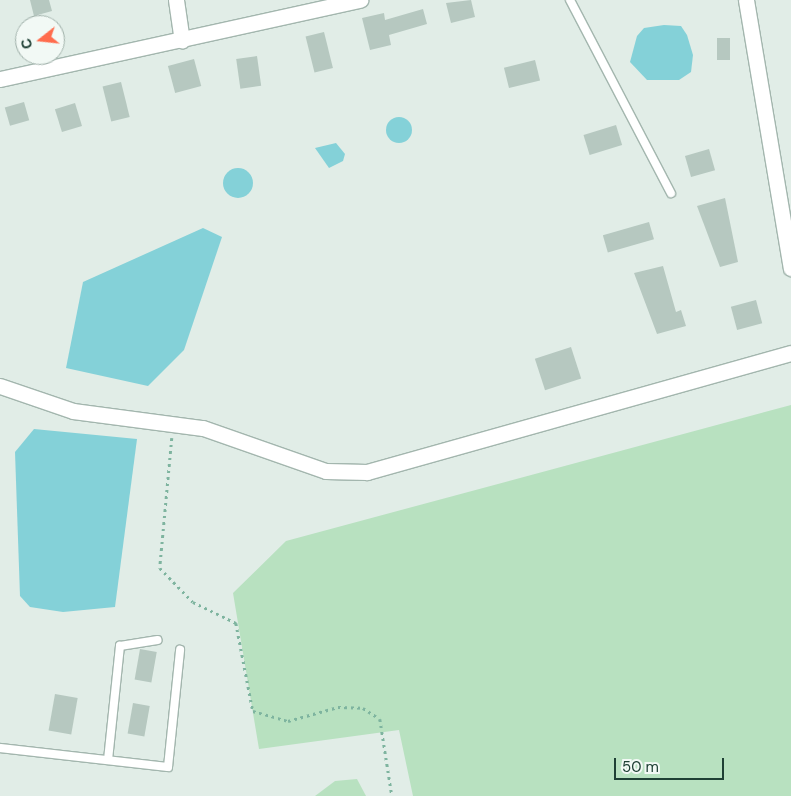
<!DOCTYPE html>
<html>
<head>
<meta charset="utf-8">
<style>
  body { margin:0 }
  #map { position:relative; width:791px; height:796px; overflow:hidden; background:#e1ede7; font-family:"DM Sans",sans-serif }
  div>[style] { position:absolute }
  .green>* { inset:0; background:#b8e1c0 }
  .water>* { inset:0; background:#84d1d8 }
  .round { border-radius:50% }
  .building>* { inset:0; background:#b6c8c0; transform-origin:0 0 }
  .path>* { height:2.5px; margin-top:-1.25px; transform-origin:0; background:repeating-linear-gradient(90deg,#7eb49f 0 2.5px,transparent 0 6.5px) }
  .roads { filter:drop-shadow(1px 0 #a3b6ae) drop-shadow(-1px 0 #a3b6ae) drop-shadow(0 1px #a3b6ae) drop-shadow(0 -1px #a3b6ae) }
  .service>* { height:8px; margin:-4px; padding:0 4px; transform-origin:4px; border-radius:4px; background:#fff }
  .minor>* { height:15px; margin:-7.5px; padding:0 7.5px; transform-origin:7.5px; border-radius:7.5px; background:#fff }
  span { translate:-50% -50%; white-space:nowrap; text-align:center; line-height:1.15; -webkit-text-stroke:4.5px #f2f9f5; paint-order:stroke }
  .north { position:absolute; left:15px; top:15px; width:50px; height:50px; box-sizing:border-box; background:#f2f9f5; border:1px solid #9eafa8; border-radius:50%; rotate:254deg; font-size:14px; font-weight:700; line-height:20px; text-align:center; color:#1f4035 }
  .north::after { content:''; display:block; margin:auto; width:18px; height:22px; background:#ff6c4d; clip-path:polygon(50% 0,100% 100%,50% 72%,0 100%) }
  .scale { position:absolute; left:614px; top:758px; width:110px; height:22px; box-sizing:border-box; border:2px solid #1f4035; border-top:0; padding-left:6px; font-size:15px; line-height:18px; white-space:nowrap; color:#1f4035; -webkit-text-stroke:4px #f2f9f5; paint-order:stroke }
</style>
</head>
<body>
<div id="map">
  <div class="green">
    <div style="clip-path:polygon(791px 405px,791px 796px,413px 796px,399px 730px,259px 749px,233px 593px,286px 541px)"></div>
    <div style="clip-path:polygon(357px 779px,366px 796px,315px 796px,335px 781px)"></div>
  </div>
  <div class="water">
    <div style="clip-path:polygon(664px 25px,681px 26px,687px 35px,693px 55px,691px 72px,679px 80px,647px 80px,630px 62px,637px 36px,644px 28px)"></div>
    <div class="round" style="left:386px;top:117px;width:26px;height:26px"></div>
    <div style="clip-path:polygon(336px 143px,345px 154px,343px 161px,329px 168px,315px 148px)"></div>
    <div class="round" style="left:223px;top:168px;width:30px;height:30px"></div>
    <div style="clip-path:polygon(203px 228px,222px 237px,184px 350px,148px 386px,66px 368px,83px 282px)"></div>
    <div style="clip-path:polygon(34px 429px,137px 439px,115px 607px,63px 612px,30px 607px,20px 596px,15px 452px)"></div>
  </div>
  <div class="building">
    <div style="clip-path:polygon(30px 0,49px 0,52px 11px,34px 16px)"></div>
    <div style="clip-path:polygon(471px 0,475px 17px,451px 23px,446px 3px)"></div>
    <div style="clip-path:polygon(423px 9px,427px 24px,389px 35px,391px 45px,370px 50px,362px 18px,384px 13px,385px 20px)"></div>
    <div style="left:324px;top:32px;width:37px;height:19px;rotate:76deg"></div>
    <div style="left:717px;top:38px;width:13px;height:22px"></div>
    <div style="left:257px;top:56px;width:30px;height:21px;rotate:82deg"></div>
    <div style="left:194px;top:59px;width:28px;height:27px;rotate:75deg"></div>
    <div style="left:535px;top:60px;width:21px;height:32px;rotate:76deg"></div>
    <div style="left:121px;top:82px;width:36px;height:19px;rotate:76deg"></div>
    <div style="left:24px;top:102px;width:19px;height:20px;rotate:74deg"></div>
    <div style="left:75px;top:103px;width:24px;height:21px;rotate:73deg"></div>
    <div style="left:616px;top:125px;width:21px;height:34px;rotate:73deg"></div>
    <div style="left:709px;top:149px;width:22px;height:25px;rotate:74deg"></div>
    <div style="clip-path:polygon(725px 198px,738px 262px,720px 267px,697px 206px)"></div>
    <div style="left:649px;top:222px;width:18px;height:48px;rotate:74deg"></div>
    <div style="clip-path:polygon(663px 266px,676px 312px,681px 310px,686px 326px,657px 334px,634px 273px)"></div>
    <div style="left:756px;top:300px;width:24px;height:26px;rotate:75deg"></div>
    <div style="left:571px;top:347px;width:33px;height:38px;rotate:72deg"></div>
    <div style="left:140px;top:649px;width:17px;height:31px;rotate:10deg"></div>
    <div style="left:55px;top:694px;width:23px;height:37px;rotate:10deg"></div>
    <div style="left:133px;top:703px;width:17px;height:31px;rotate:10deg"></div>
  </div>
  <div class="path">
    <div style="left:172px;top:438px;width:131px;rotate:95.3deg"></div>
    <div style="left:160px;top:568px;width:47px;rotate:45.9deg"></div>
    <div style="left:193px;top:602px;width:48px;rotate:26deg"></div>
    <div style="left:236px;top:623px;width:90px;rotate:79.1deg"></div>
    <div style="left:253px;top:711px;width:36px;rotate:16deg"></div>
    <div style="left:288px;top:721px;width:52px;rotate:-15.6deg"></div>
    <div style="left:338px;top:707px;width:25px;rotate:2deg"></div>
    <div style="left:363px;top:708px;width:20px;rotate:33deg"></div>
    <div style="left:380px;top:719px;width:78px;rotate:81.1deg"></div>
  </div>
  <div class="roads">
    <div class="service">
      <div style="left:570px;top:0;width:218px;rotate:62.4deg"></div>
      <div style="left:0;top:748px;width:169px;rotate:6.5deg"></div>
      <div style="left:168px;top:767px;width:118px;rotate:-84.1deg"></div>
      <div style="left:108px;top:760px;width:115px;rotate:-84deg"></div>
      <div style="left:120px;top:646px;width:38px;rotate:-9deg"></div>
    </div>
    <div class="minor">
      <div style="left:176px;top:0;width:41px;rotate:81.7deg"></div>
      <div style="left:746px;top:0;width:272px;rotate:80.5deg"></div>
      <div style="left:0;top:79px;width:369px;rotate:-12.4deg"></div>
      <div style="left:0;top:386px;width:77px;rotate:18.9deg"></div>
      <div style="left:73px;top:411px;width:131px;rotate:7.5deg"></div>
      <div style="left:203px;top:428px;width:130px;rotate:19.3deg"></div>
      <div style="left:326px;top:471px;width:41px;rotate:1.4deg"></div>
      <div style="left:367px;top:472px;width:440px;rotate:-15.7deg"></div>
    </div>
  </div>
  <div class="north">С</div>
  <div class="scale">50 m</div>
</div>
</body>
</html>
